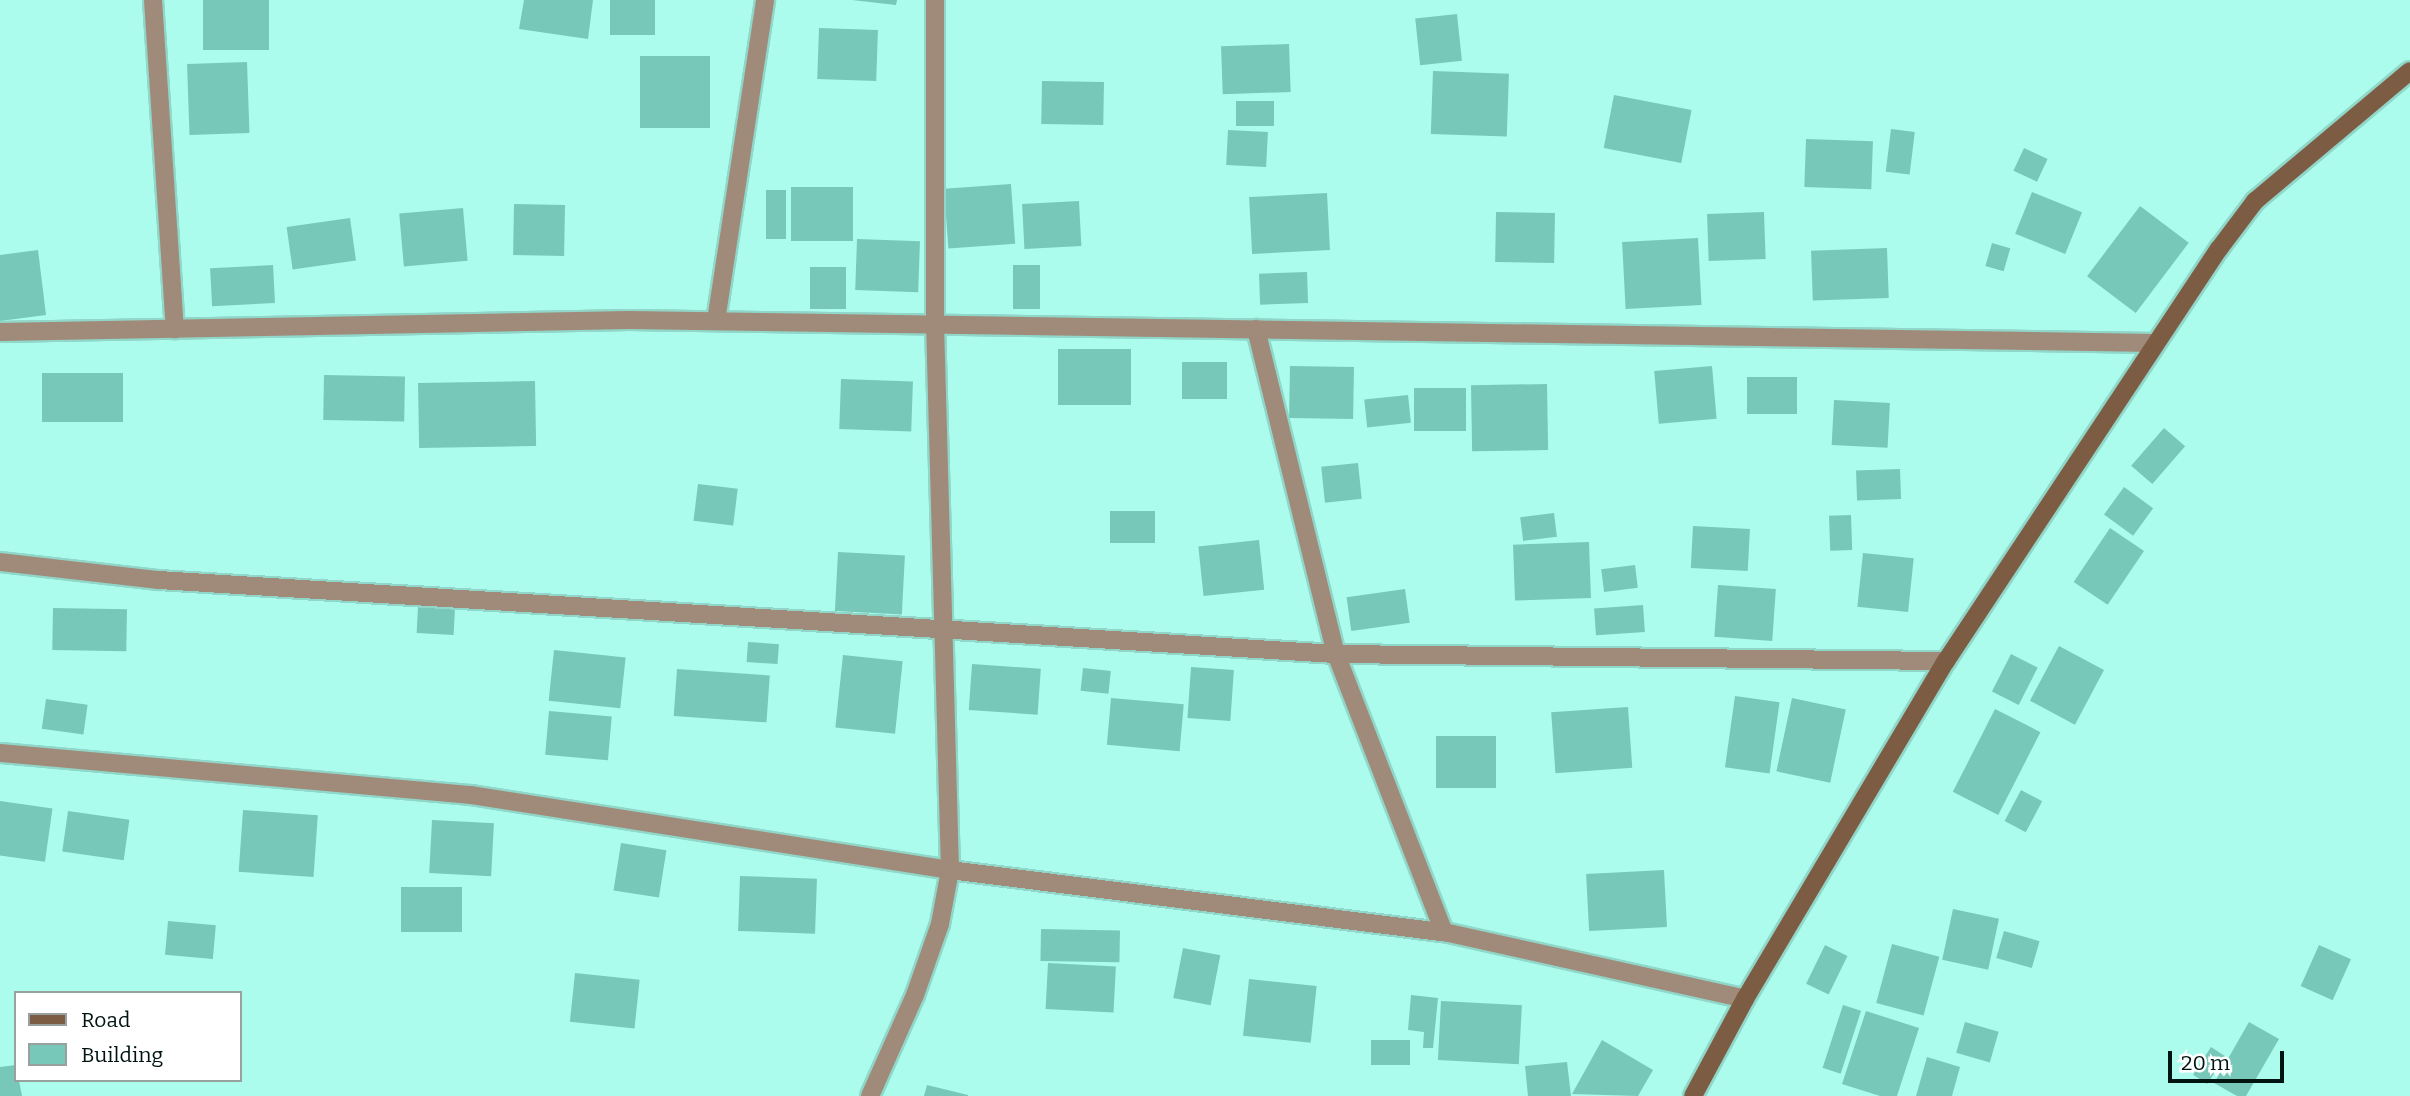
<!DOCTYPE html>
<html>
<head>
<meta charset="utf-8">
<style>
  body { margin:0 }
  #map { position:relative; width:2410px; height:1096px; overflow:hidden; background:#abfcec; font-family:Bitter,serif }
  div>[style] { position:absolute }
  .building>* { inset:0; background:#78c8b9; transform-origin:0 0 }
  .roads { filter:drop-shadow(2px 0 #90d7c9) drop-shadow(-2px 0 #90d7c9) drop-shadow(0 2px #90d7c9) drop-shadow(0 -2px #90d7c9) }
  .street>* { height:18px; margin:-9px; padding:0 9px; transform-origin:9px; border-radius:9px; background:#a08a79 }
  .secondary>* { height:18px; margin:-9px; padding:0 9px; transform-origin:9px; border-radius:9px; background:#7c5d43 }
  span { translate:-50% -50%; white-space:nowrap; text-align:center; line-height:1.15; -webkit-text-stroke:6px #fff; paint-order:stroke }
  .legend { position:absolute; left:14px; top:991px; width:228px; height:91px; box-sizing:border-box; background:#fff; border:2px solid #99a1a0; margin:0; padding:9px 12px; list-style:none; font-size:21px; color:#001511 }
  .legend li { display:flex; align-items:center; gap:14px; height:35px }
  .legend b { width:35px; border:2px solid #99a1a0 }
  .scale { position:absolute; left:2168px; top:1051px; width:116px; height:32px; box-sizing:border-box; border:4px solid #001511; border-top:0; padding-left:9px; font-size:21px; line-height:24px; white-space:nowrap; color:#001511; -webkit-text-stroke:5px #fff; paint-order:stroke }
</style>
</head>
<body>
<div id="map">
  <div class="building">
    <div style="left:203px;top:0;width:66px;height:50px"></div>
    <div style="clip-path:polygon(524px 0,593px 0,588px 39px,519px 29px)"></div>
    <div style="left:610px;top:0;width:45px;height:35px"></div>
    <div style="clip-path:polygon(852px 0,897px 0,896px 5px)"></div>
    <div style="left:1457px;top:14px;width:47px;height:42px;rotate:84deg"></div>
    <div style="left:819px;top:28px;width:59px;height:51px;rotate:2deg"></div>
    <div style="left:1289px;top:44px;width:48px;height:68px;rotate:88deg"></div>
    <div style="left:640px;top:56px;width:70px;height:72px"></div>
    <div style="left:247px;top:62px;width:71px;height:60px;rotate:88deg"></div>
    <div style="left:1433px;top:71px;width:76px;height:63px;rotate:2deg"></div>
    <div style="left:1042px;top:81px;width:62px;height:43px;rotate:1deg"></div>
    <div style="left:1614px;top:95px;width:79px;height:54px;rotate:11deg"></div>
    <div style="left:1236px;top:101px;width:38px;height:25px"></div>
    <div style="left:1891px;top:129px;width:24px;height:43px;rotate:7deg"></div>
    <div style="left:1228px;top:130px;width:40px;height:35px;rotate:3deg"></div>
    <div style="left:1806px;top:139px;width:67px;height:48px;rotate:2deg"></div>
    <div style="left:2024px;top:148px;width:26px;height:25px;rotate:25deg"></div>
    <div style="left:1011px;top:184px;width:60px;height:67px;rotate:86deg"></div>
    <div style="left:791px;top:187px;width:62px;height:54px"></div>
    <div style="left:766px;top:190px;width:20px;height:49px"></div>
    <div style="left:2032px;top:192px;width:54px;height:45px;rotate:22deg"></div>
    <div style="left:1327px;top:193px;width:57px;height:78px;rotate:87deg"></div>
    <div style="left:1079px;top:201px;width:45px;height:57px;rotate:87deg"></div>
    <div style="left:514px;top:204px;width:51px;height:51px;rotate:1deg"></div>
    <div style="left:2140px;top:206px;width:61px;height:88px;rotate:37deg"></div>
    <div style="left:463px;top:208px;width:53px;height:64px;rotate:85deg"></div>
    <div style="left:1496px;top:212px;width:59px;height:50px;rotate:1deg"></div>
    <div style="left:1764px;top:212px;width:47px;height:57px;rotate:88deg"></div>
    <div style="left:350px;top:218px;width:43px;height:64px;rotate:82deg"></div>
    <div style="left:1698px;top:238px;width:67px;height:76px;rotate:87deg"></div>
    <div style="left:857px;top:239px;width:63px;height:51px;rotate:2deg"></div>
    <div style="left:1992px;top:243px;width:19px;height:24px;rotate:16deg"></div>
    <div style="left:1887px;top:248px;width:50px;height:76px;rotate:88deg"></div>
    <div style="clip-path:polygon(38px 250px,46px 315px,0 321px,0 255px)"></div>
    <div style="left:273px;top:265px;width:38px;height:63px;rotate:87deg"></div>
    <div style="left:1013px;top:265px;width:27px;height:44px"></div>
    <div style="left:810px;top:267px;width:36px;height:42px"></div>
    <div style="left:1307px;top:272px;width:31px;height:48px;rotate:88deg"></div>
    <div style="left:1058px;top:349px;width:73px;height:56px"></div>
    <div style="left:1182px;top:362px;width:45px;height:37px"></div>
    <div style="left:1290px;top:366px;width:64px;height:52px;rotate:1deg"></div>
    <div style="left:1712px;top:366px;width:53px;height:58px;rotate:85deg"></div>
    <div style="left:42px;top:373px;width:81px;height:49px"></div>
    <div style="left:324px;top:375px;width:81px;height:45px;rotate:1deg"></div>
    <div style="left:1747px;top:377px;width:50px;height:37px"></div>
    <div style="left:841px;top:379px;width:72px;height:50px;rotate:2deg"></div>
    <div style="left:535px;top:381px;width:65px;height:117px;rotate:89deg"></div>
    <div style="left:1547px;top:384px;width:66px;height:76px;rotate:89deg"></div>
    <div style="left:1414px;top:388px;width:52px;height:43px"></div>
    <div style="left:1408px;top:395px;width:28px;height:44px;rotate:84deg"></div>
    <div style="left:1834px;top:400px;width:56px;height:45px;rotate:3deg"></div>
    <div style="left:2164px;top:428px;width:28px;height:50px;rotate:41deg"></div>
    <div style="left:1358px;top:463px;width:36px;height:37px;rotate:84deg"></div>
    <div style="left:1900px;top:469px;width:30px;height:44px;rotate:88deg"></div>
    <div style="left:698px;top:484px;width:40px;height:37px;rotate:7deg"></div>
    <div style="left:2124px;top:487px;width:36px;height:34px;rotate:36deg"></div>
    <div style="left:1110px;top:511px;width:45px;height:32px"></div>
    <div style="left:1554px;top:513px;width:24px;height:34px;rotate:83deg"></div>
    <div style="left:1851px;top:515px;width:35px;height:22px;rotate:88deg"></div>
    <div style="left:1693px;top:526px;width:57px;height:42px;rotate:3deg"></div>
    <div style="left:2110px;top:528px;width:41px;height:65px;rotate:34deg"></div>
    <div style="left:1259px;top:540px;width:50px;height:61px;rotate:84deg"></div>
    <div style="left:1589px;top:542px;width:56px;height:76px;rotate:88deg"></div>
    <div style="left:838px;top:552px;width:67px;height:59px;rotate:3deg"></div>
    <div style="left:1863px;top:553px;width:51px;height:54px;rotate:6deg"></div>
    <div style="left:1635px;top:565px;width:23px;height:34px;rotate:83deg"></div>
    <div style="left:1718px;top:585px;width:58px;height:52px;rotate:4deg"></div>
    <div style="left:1405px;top:589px;width:34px;height:59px;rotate:82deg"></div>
    <div style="left:1643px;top:605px;width:27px;height:49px;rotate:86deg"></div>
    <div style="left:418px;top:607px;width:37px;height:26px;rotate:3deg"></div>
    <div style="left:53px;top:608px;width:74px;height:42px;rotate:1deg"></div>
    <div style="left:748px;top:642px;width:31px;height:20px;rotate:4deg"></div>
    <div style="left:2059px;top:646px;width:51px;height:62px;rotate:28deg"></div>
    <div style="left:554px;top:650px;width:72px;height:51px;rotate:6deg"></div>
    <div style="left:2011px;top:654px;width:30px;height:42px;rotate:27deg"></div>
    <div style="left:843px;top:655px;width:60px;height:73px;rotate:6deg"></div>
    <div style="left:972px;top:664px;width:69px;height:46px;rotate:4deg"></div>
    <div style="left:1191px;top:667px;width:43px;height:51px;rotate:4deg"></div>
    <div style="left:1083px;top:668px;width:28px;height:23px;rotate:6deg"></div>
    <div style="left:677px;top:669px;width:93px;height:47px;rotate:4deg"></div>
    <div style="left:1735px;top:696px;width:45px;height:72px;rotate:8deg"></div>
    <div style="left:1111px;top:698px;width:73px;height:47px;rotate:5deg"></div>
    <div style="left:1792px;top:698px;width:55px;height:75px;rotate:12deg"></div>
    <div style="left:46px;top:699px;width:42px;height:30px;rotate:8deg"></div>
    <div style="left:1628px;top:707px;width:61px;height:77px;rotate:86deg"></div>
    <div style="left:1995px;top:709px;width:51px;height:93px;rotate:27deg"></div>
    <div style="left:549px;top:711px;width:63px;height:44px;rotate:5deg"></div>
    <div style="left:1436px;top:736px;width:60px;height:52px"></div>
    <div style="left:2021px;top:790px;width:24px;height:35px;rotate:28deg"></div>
    <div style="left:0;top:801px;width:53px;height:54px;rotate:8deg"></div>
    <div style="left:243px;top:810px;width:75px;height:62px;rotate:4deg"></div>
    <div style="left:68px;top:811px;width:62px;height:41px;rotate:8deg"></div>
    <div style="left:432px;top:820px;width:62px;height:53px;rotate:3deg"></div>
    <div style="left:621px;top:843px;width:46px;height:48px;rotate:9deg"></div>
    <div style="left:1664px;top:870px;width:57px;height:78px;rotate:87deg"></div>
    <div style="left:740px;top:876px;width:77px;height:55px;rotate:2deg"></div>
    <div style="left:462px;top:887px;width:45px;height:61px;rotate:90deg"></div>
    <div style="left:1953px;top:909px;width:47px;height:52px;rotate:12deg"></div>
    <div style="left:168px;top:921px;width:48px;height:34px;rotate:5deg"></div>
    <div style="left:1041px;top:929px;width:79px;height:32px;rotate:1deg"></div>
    <div style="left:2004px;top:931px;width:37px;height:28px;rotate:16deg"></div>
    <div style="left:1892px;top:944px;width:49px;height:61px;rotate:15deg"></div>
    <div style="left:1825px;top:945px;width:25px;height:43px;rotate:26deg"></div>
    <div style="left:2319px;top:945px;width:35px;height:45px;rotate:24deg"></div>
    <div style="left:1183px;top:948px;width:38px;height:51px;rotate:11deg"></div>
    <div style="left:1048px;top:963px;width:68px;height:46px;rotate:3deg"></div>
    <div style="left:575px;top:973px;width:65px;height:49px;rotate:6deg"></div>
    <div style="left:1249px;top:979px;width:68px;height:57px;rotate:6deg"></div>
    <div style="clip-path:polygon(1411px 995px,1438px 998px,1433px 1048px,1423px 1048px,1424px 1032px,1408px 1030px)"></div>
    <div style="left:1441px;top:1001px;width:81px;height:59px;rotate:3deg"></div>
    <div style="left:1843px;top:1005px;width:19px;height:66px;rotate:18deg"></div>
    <div style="clip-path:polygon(1866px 1011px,1919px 1028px,1897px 1096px,1880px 1096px,1842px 1084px)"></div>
    <div style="left:1965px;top:1022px;width:35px;height:32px;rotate:16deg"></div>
    <div style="clip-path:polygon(2249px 1022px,2279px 1039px,2246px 1096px,2237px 1096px,2214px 1083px)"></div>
    <div style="left:1371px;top:1040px;width:39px;height:25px"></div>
    <div style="clip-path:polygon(1602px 1040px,1653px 1070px,1638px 1096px,1572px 1094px)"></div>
    <div style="left:2211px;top:1047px;width:17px;height:33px;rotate:33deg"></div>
    <div style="clip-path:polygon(1927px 1057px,1960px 1067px,1952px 1096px,1916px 1096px)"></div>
    <div style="clip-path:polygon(1567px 1062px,1571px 1096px,1528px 1096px,1525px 1066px)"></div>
    <div style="clip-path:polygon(16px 1065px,22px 1096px,0 1096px,0 1067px)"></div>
    <div style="clip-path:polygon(927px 1085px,968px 1095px,968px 1096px,924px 1096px)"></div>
  </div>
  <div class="roads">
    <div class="street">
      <div style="left:153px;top:0;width:330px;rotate:86.2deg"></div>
      <div style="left:716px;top:321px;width:325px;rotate:-81.3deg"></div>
      <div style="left:1256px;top:329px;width:335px;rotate:76.2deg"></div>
      <div style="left:1336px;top:654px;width:298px;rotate:68.8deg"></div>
      <div style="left:0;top:332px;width:629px;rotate:-1.09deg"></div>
      <div style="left:629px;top:320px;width:1526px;rotate:0.86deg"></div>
      <div style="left:0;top:562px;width:160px;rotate:6.5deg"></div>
      <div style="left:159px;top:580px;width:1179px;rotate:3.6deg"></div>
      <div style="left:1336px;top:654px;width:610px;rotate:0.66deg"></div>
      <div style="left:0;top:753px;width:473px;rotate:5.1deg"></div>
      <div style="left:471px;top:795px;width:485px;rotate:8.9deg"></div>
      <div style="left:950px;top:870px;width:498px;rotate:7.2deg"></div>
      <div style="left:1444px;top:932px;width:308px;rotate:12.5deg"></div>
      <div style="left:870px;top:1096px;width:111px;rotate:-66deg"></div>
      <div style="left:915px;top:995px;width:75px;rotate:-70.6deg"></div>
      <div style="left:940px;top:924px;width:55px;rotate:-79.5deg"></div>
      <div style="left:950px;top:870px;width:546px;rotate:-91.57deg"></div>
      <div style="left:935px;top:324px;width:324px;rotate:-90deg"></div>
    </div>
    <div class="secondary">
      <div style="left:1693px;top:1096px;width:110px;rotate:-61.8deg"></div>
      <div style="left:1745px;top:999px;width:393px;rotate:-59.3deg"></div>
      <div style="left:1946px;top:661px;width:494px;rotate:-56.5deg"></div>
      <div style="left:2219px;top:249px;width:60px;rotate:-53.1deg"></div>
      <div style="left:2255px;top:201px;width:202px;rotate:-40deg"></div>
    </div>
  </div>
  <ul class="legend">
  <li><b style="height:9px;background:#7c5d43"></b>Road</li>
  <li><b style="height:19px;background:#78c8b9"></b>Building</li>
  </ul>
  <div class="scale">20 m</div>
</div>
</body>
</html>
